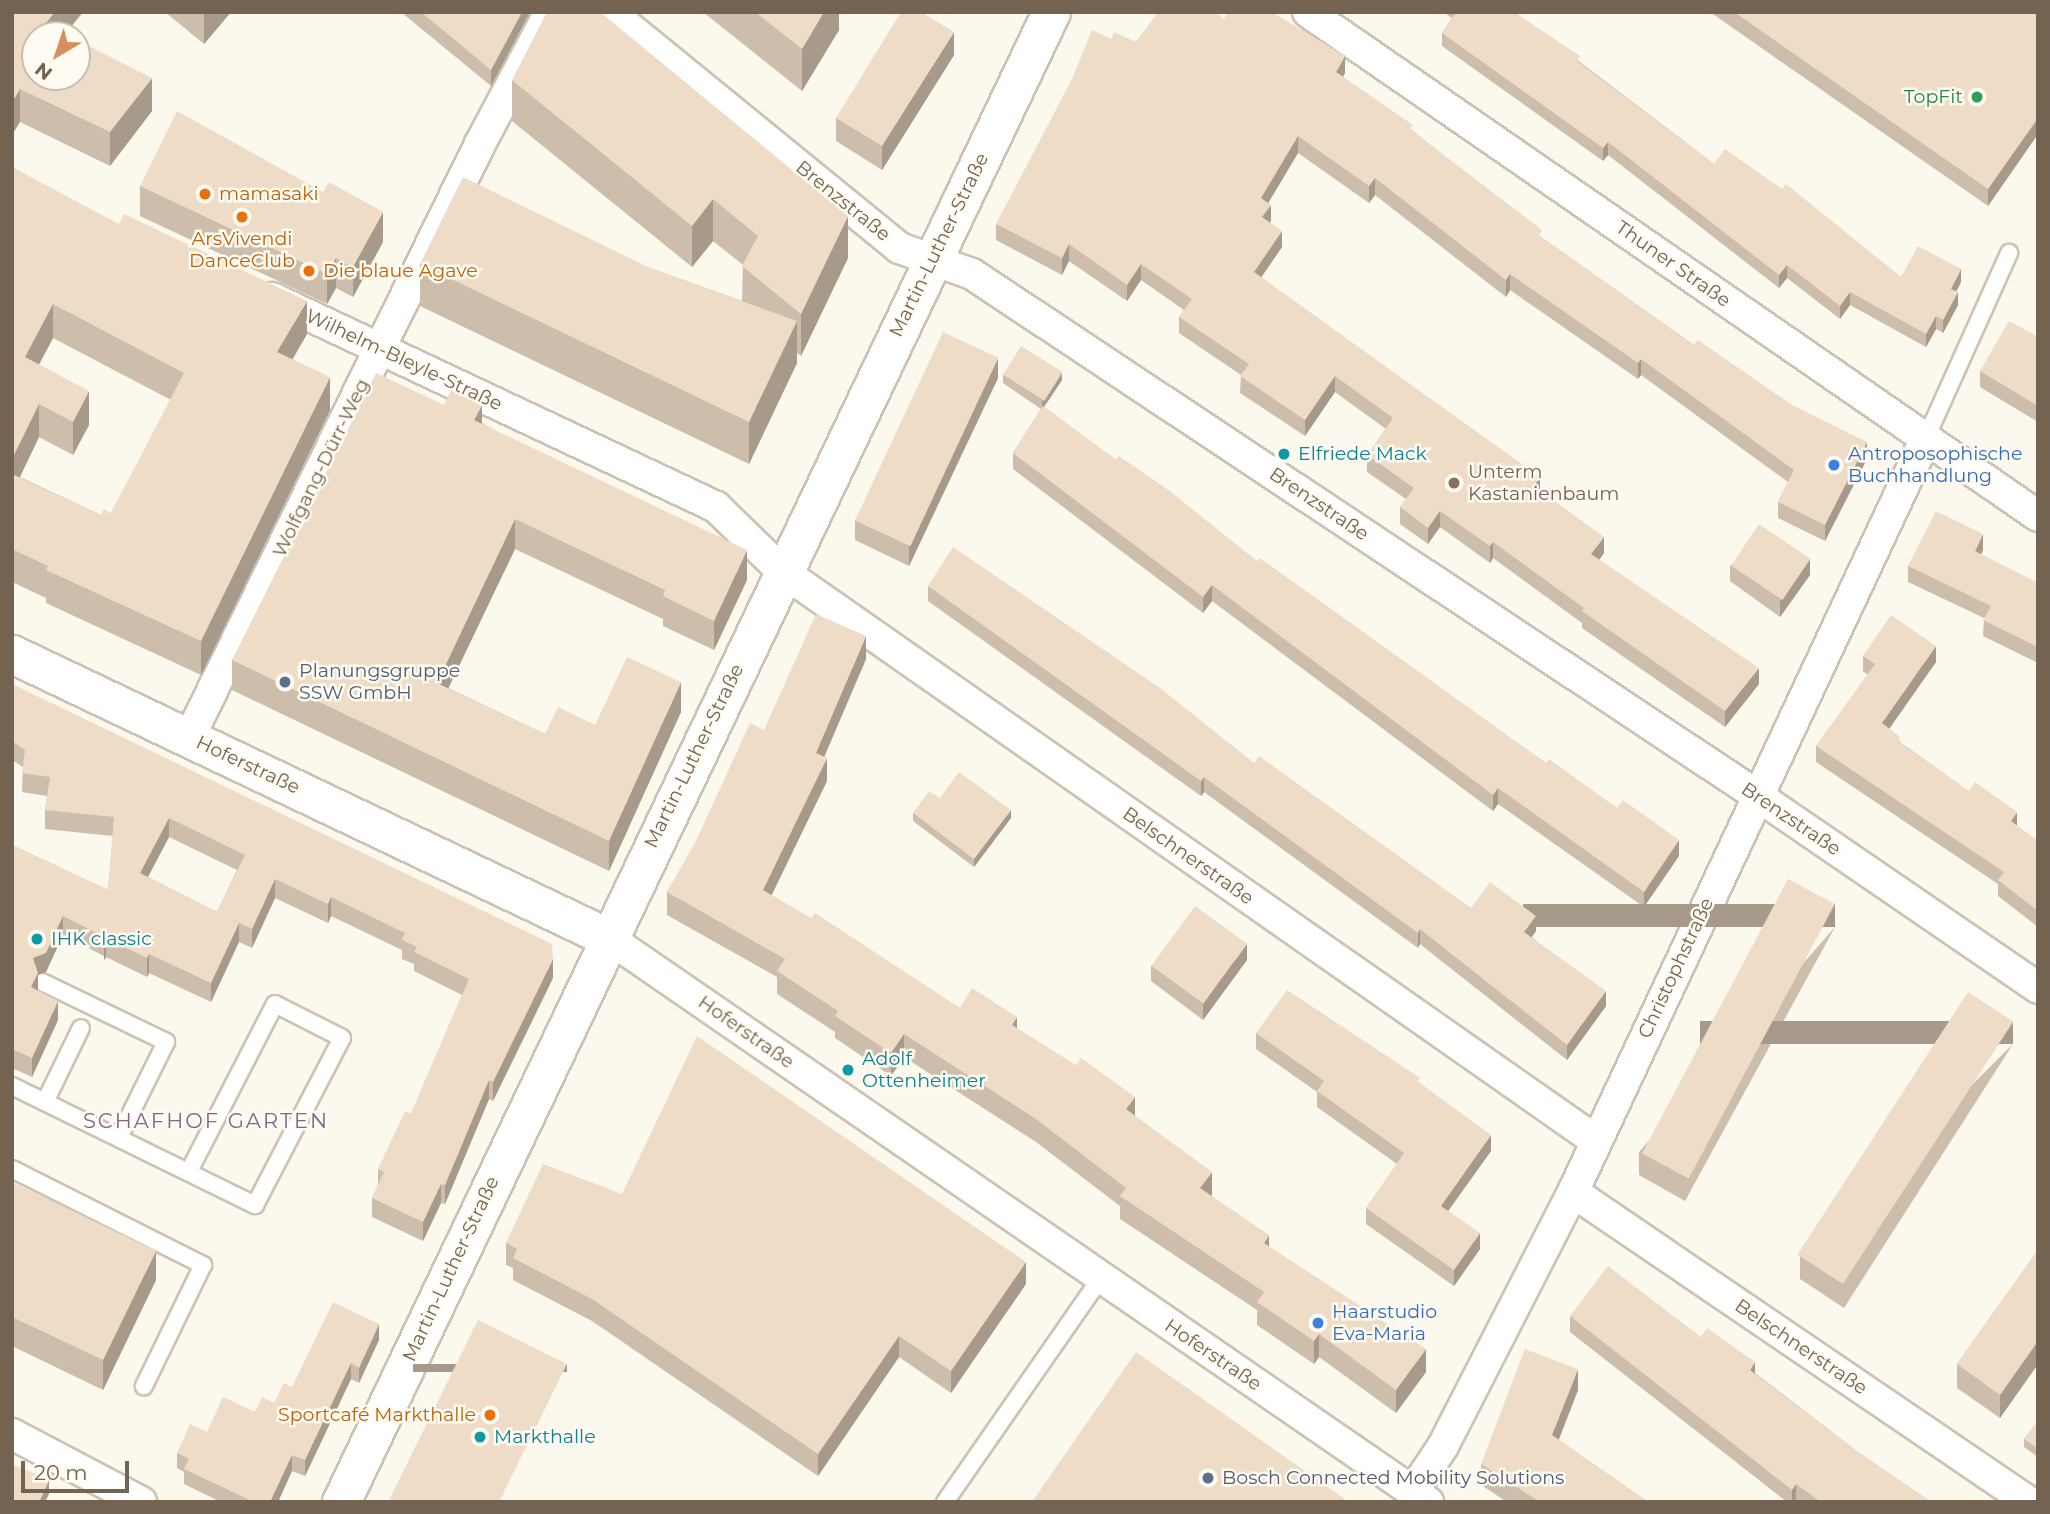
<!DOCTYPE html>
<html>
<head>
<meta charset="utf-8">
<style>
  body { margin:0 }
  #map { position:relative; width:2050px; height:1514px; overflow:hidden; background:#fbf8ed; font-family:Montserrat,sans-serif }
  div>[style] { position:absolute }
  .roads { filter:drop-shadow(2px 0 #cdc2b3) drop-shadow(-2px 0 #cdc2b3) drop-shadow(0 2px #cdc2b3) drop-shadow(0 -2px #cdc2b3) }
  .service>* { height:16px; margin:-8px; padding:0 8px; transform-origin:8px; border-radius:8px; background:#fff }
  .minor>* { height:30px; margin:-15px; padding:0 15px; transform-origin:15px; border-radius:15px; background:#fff }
  .tertiary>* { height:37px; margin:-18.5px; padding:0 18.5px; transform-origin:18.5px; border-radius:18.5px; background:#fff }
  .wall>* { inset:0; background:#cdbdab }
  .shaded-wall>* { inset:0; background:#a79a8b; transform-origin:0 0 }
  .building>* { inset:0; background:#eedcc7; transform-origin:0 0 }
  .dots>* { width:19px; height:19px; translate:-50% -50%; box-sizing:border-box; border:4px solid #fefbf3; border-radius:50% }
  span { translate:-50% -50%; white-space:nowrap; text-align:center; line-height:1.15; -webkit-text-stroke:5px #fefbf3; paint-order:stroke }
  .leisure-label { font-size:19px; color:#27864d }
  .right { translate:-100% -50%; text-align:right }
  .food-label { font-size:19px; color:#c56008 }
  .left { translate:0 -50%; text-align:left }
  .street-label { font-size:19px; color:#756351 }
  .culture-label { font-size:19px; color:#0d838f }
  .shop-label { font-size:19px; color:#366cbe }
  .education-label { font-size:19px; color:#785e54 }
  .service-label { font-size:19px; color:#4e5e75 }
  .neighbourhood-label { font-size:21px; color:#826689; letter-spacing:2px }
  .frame { position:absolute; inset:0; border:14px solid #756351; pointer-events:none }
  .north { position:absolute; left:21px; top:21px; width:70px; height:70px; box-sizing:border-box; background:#fefbf3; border:2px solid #c7beb2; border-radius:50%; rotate:219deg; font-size:19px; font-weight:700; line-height:28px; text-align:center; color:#756351 }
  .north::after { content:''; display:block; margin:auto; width:24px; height:32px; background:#d78d60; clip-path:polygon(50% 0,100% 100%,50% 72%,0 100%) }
  .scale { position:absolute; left:21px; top:1461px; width:108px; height:32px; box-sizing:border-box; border:4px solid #756351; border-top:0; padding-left:9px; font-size:21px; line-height:24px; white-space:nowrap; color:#756351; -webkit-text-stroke:5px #fefbf3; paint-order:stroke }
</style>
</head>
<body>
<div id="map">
  <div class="roads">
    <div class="service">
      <div style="left:1926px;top:438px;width:203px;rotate:-65.8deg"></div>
      <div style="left:42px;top:982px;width:138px;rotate:25.8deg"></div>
      <div style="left:166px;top:1042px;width:106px;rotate:116.3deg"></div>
      <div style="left:12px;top:1086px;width:271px;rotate:26.1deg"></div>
      <div style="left:255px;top:1205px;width:188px;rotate:-62.5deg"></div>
      <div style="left:342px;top:1038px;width:75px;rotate:-153.1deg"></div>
      <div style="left:275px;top:1004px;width:188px;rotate:117.2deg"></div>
      <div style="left:45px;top:1102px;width:82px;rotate:-64.1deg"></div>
      <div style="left:12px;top:1169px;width:214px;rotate:26.7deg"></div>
      <div style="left:203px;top:1265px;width:135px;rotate:116deg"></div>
      <div style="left:945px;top:1502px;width:272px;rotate:-55.2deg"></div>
    </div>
    <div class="minor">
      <div style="left:610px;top:12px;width:373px;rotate:39.2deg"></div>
      <div style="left:899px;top:248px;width:77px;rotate:19.6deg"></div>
      <div style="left:972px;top:274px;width:944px;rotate:33.59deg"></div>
      <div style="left:1758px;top:796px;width:340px;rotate:34.4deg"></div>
      <div style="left:1308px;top:12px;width:887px;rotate:34.62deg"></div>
      <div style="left:272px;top:298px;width:491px;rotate:25.2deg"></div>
      <div style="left:716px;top:507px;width:92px;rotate:44.1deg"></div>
      <div style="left:782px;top:571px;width:992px;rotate:34.99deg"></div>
      <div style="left:189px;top:738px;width:661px;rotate:-63.9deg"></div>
      <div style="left:480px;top:144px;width:149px;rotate:-62.1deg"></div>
      <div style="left:607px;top:937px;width:997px;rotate:34.54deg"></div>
      <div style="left:1573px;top:1192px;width:551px;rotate:34.21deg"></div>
      <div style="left:12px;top:1434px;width:146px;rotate:27.8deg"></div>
      <div style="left:1413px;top:1491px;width:54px;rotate:-56.3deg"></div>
      <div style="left:1443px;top:1446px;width:285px;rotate:-62.9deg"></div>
      <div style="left:1573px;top:1192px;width:833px;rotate:-64.91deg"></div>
    </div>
    <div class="tertiary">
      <div style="left:12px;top:654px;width:659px;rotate:25.44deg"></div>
      <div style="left:341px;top:1502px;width:1651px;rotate:-64.52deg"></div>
    </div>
  </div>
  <div class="wall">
    <div style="clip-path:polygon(12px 12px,83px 12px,65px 34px,152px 111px,110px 166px,20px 122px)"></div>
    <div style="clip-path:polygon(165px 12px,231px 12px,204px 44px)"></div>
    <div style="clip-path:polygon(401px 12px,530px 12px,491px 86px)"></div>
    <div style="clip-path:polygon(703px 12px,839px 12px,839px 30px,802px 91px)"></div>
    <div style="clip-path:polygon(1443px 12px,1514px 12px,1714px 164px,1901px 277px,1961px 282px,1956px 291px,1958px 305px,1943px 333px,1936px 329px,1926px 347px,1850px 305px,1840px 319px,1787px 278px,1779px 288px,1608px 155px,1603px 161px,1442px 46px,1442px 33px,1452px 18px)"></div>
    <div style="clip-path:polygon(1710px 12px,2038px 12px,2038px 134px,1988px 206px)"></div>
    <div style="clip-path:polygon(1224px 19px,1345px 73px,1343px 77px,1413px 131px,1542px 238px,1694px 345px,1867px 459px,1825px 541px,1778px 518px,1778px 502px,1788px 482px,1641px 375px,1638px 379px,1510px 290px,1506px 297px,1375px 195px,1369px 203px,1298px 153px,1268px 203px,1271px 221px,1270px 222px,1282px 247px,1261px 277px,1540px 490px,1604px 553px,1599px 560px,1759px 684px,1725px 727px,1582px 628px,1582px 623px,1493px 558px,1490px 563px,1440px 527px,1428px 544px,1400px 524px,1400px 507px,1406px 499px,1367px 472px,1367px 455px,1386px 429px,1335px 392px,1305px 436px,1240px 393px,1241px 375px,1179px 333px,1179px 317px,1184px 310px,1141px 280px,1127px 301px,1069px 261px,1062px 275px,996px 240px,996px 224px,1111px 39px,1136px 42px)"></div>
    <div style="clip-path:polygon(954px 55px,882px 170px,836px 141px,836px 118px)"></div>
    <div style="clip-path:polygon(512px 80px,848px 258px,801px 356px,797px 353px,797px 363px,749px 464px,420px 306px,420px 264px,650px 268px,742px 301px,743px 265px,713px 241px,692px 267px,512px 121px)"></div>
    <div style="clip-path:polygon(evenodd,12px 167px,307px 334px,293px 359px,330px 410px,201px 675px,46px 603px,46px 598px,12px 582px,12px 167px,53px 338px,171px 400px,111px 513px,101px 515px,20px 477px,39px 437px,73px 455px,89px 425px,39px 365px,53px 338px)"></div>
    <div style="clip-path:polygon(140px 186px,383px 242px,353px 297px,336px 288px,327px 304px,140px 216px)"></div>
    <div style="clip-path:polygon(2038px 337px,2038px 422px,1980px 387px,1980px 371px)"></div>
    <div style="clip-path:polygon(1003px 375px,1062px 380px,1044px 407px,1116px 460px,1257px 561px,1679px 856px,1644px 907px,1498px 804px,1493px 811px,1212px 601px,1203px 613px,1013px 469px,1013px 453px,1041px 409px,1003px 383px)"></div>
    <div style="clip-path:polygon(998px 378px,909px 566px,855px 540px,855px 520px)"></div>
    <div style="clip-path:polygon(482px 423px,747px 580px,714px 650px,663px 626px,663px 619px,515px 549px,448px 688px,545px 734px,595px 725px,681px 712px,609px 871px,232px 690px,232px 660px)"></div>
    <div style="clip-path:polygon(2038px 433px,2038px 452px,2036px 451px,2036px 435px)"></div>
    <div style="clip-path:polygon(1983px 550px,1981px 555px,2038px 583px,2038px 663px,1983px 636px,1984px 618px,1908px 582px,1908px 566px)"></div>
    <div style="clip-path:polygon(1730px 565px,1810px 575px,1780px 617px,1730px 581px)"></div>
    <div style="clip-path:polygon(928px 586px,1254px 763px,1471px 908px,1536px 931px,1532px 937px,1606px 1006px,1567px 1060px,1420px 944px,1418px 948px,1204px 792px,1201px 796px,928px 601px)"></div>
    <div style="clip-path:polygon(1863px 656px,1936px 662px,1889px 729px,1900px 742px,2038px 841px,2038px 927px,1998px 896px,1998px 884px,1816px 762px,1816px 746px,1868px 675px,1863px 671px)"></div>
    <div style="clip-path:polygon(866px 659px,824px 757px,827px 781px,771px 895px,960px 1008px,1017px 1028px,1135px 1116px,1211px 1195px,1269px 1247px,1426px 1372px,1396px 1413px,1319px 1357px,1314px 1364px,1257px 1325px,1257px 1310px,1120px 1219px,1120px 1206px,1036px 1142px,904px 1057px,891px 1076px,835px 1038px,835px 1032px,777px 994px,777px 977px,667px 915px,667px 892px,764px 730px)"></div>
    <div style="clip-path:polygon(evenodd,12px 684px,553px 978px,493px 1101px,489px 1099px,445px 1204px,441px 1203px,423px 1241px,372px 1217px,372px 1198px,378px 1185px,378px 1169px,411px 1114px,462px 995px,414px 971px,414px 964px,402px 959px,402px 950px,331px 916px,328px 923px,275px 898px,252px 948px,239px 942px,211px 1002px,149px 973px,147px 977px,106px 957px,104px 960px,104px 956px,63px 935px,46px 972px,38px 975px,38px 991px,58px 1020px,32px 1077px,12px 1068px,12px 845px,108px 890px,113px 836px,45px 829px,45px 810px,47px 796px,22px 792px,23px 767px,12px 760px,12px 684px,169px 837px,237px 870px,217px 912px,148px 877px,169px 837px)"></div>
    <div style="clip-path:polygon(940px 798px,1011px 818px,974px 867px,913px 821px,913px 813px)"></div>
    <div style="clip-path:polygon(1835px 927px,1685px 1201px,1639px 1175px,1639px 1152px)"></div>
    <div style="clip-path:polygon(1247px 960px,1203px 1020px,1151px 981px,1151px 966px)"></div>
    <div style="clip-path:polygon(1256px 1033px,1420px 1083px,1491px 1151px,1448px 1211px,1480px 1249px,1454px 1286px,1366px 1224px,1366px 1208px,1397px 1164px,1317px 1107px,1317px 1092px,1256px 1049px)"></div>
    <div style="clip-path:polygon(2013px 1044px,1844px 1308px,1800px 1279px,1800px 1256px)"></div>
    <div style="clip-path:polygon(12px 1182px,156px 1280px,103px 1390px,12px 1346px)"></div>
    <div style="clip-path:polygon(622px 1194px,1026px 1284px,951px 1393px,899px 1357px,818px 1476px,592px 1321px,513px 1280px,513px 1268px,506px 1265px,506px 1243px)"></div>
    <div style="clip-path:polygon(2038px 1250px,2038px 1364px,2000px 1418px,1957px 1388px,1957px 1364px)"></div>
    <div style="clip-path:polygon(1570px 1316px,1701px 1337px,1755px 1373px,1858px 1452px,1931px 1502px,1799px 1502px,1796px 1500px,1795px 1502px,1787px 1502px,1570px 1332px)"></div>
    <div style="clip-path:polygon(379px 1340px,359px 1383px,351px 1379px,305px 1476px,292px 1471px,278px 1502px,221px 1502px,184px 1484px,184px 1472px,177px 1468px,177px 1453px,207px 1432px,274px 1403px,292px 1387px)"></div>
    <div style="clip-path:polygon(1578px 1390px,1559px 1440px,1648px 1502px,1507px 1502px,1481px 1485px,1481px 1464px)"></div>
    <div style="clip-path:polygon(2038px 1421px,2038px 1457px,2024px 1447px,2024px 1439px)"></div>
  </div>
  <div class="shaded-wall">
    <div style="clip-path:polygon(55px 12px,83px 12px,64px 35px,45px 24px)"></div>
    <div style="clip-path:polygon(204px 12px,231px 12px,204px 44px)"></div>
    <div style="clip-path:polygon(522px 12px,530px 12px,491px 86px,491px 70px)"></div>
    <div style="clip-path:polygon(824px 12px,839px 12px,839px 30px,802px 91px,802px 49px)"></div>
    <div style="clip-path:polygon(954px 32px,954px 55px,882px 170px,882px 146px)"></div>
    <div style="clip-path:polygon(1345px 56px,1345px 73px,1336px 89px,1336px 72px)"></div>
    <div style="clip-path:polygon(152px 78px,152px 111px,110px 166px,110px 132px)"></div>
    <div style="clip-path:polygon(20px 89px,20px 122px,12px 135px,12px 102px)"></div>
    <div style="clip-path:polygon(2038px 118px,2038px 134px,1988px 206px,1988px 189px)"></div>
    <div style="clip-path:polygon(1298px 136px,1298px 153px,1261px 215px,1261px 198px)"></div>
    <div style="clip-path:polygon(1608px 142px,1608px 155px,1603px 161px,1603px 148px)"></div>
    <div style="clip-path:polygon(1375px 178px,1375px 195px,1369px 203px,1369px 186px)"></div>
    <div style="clip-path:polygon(713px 199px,713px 241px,692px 267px,692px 226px)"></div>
    <div style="clip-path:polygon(1271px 205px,1271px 221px,1262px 234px,1262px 217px)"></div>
    <div style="clip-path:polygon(383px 212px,383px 242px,353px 297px,353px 267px)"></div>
    <div style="clip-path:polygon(848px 216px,848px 258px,801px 356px,801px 314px)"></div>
    <div style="clip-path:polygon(1282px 231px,1282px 247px,1254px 288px,1254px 272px)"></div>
    <div style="clip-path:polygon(1069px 244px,1069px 261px,1062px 275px,1062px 258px)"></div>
    <div style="clip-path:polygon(336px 258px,336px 288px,327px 304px,327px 274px)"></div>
    <div style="clip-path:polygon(1141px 264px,1141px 280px,1127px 301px,1127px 285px)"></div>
    <div style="clip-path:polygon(1787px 265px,1787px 278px,1779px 288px,1779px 275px)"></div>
    <div style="clip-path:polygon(1961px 269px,1961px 282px,1951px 302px,1951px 289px)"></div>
    <div style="clip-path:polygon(1510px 274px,1510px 290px,1506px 297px,1506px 280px)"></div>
    <div style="clip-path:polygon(1850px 292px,1850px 305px,1840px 319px,1840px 306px)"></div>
    <div style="clip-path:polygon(1958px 292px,1958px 305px,1943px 333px,1943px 320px)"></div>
    <div style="clip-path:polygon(307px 301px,307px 334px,277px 385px,277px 352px)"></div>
    <div style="clip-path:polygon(53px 304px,53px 338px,25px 390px,25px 357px)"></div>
    <div style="clip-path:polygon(1936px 316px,1936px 329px,1926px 347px,1926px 334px)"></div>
    <div style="clip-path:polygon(797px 321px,797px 363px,749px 464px,749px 422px)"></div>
    <div style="clip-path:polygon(998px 358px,998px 378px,909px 566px,909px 546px)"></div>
    <div style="clip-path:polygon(1641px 359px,1641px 375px,1638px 379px,1638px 363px)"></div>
    <div style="clip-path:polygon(1062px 372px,1062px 380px,1042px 410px,1042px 402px)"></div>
    <div style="clip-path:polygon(1335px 376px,1335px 392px,1305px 436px,1305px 420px)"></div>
    <div style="clip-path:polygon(330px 377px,330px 410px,201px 675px,201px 641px)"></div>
    <div style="clip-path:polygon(89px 391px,89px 425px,73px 455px,73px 422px)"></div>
    <div style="clip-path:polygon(39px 404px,39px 437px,12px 493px,12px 459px)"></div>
    <div style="clip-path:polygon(482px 405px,482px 434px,474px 420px)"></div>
    <div style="clip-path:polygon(1867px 442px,1867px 459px,1825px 541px,1825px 525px)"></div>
    <div style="clip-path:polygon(1540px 477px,1540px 494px,1534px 486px)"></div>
    <div style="clip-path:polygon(1440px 511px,1440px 527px,1428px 544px,1428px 528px)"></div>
    <div style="clip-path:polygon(515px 519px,515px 549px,437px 712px,437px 683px)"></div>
    <div style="clip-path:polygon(1983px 534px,1983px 550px,1975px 567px,1975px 551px)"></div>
    <div style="clip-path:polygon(1604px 537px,1604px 553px,1591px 571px,1591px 554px)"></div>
    <div style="clip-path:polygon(1493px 542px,1493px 558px,1490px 563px,1490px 546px)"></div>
    <div style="clip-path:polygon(747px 550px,747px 580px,714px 650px,714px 621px)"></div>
    <div style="clip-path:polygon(1810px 559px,1810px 575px,1780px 617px,1780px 601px)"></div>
    <div style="clip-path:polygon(1212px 585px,1212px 601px,1203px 613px,1203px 597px)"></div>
    <div style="clip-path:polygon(866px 636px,866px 659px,816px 776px,816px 753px)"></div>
    <div style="clip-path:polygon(1936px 646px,1936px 662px,1882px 739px,1882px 723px)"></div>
    <div style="clip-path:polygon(1759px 668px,1759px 684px,1725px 727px,1725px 711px)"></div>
    <div style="clip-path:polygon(681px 682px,681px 712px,609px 871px,609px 841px)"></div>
    <div style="clip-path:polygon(827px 758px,827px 781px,763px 913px,763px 890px)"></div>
    <div style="clip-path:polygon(1204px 777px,1204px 792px,1201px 796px,1201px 781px)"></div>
    <div style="clip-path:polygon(1498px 788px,1498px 804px,1493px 811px,1493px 795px)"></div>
    <div style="clip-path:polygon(1011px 810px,1011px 818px,974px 867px,974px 859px)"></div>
    <div style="clip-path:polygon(2017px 812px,2017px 828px,2011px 821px)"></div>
    <div style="clip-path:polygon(169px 818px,169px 837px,140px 892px,140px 873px)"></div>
    <div style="clip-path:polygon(1679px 840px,1679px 856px,1644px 907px,1644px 892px)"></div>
    <div style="clip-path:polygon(275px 879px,275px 898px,252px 948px,252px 929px)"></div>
    <div style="clip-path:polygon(331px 897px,331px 916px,328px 923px,328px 904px)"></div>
    <div style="left:1835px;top:904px;width:23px;height:312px;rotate:90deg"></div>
    <div style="clip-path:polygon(63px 916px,63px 935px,46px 972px,38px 975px,38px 992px,31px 987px,33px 958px)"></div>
    <div style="clip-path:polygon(1536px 916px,1536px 931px,1524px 947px,1524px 932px)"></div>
    <div style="clip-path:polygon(239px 923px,239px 942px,211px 1002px,211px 983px)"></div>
    <div style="clip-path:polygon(1420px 929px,1420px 944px,1418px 948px,1418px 933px)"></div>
    <div style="clip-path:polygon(106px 938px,106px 957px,104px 960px,104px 941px)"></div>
    <div style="clip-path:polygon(1247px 944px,1247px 960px,1203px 1020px,1203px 1004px)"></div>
    <div style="clip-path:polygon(149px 954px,149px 973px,147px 977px,147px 958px)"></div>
    <div style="clip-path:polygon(553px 959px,553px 978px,493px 1101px,493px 1082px)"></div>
    <div style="clip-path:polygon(1606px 991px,1606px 1006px,1567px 1060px,1567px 1045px)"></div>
    <div style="clip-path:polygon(58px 1001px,58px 1020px,32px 1077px,32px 1058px)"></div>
    <div style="clip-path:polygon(1017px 1017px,1017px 1040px,1012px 1025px)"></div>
    <div style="left:2013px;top:1021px;width:23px;height:313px;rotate:90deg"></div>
    <div style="clip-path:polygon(904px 1034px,904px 1057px,891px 1076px,891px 1053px)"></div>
    <div style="clip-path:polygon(489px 1080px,489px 1099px,445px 1204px,445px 1185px)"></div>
    <div style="clip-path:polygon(1135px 1097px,1135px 1120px,1126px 1109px)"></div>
    <div style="clip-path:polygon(1491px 1135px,1491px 1151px,1441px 1221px,1441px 1206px)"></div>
    <div style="clip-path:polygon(1212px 1172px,1212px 1195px,1200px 1211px,1200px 1188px)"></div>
    <div style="clip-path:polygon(441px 1184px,441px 1203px,423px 1241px,423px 1222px)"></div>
    <div style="clip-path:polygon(1480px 1233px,1480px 1249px,1454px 1286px,1454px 1270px)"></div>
    <div style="clip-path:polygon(1269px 1235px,1269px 1258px,1264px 1243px)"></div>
    <div style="clip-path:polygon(156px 1251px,156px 1280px,103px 1390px,103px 1360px)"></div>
    <div style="clip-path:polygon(1026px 1262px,1026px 1284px,951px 1393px,951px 1371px)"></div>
    <div style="clip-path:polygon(379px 1324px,379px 1340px,359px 1383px,359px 1368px)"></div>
    <div style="clip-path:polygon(1319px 1334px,1319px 1357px,1314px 1364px,1314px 1341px)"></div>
    <div style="clip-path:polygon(899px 1336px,899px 1357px,818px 1476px,818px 1454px)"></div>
    <div style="clip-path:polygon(2038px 1341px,2038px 1364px,2000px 1418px,2000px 1395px)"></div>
    <div style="clip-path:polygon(1426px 1349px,1426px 1372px,1396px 1413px,1396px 1390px)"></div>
    <div style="clip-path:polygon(1755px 1362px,1755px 1378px,1750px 1370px)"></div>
    <div style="clip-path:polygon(351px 1363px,351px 1379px,305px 1476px,305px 1460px)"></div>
    <div style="left:567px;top:1364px;width:8px;height:154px;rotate:90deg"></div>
    <div style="clip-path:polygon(1578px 1369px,1578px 1390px,1552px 1456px,1552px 1435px)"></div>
    <div style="clip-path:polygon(292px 1455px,292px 1471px,278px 1502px,270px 1502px)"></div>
    <div style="clip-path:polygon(49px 1480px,49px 1494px,45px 1502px,39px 1502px)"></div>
    <div style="clip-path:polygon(1796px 1484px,1796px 1500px,1795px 1502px,1792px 1502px,1792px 1490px)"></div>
  </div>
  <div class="building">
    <div style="clip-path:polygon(12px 12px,55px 12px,45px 24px,66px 35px,35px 35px,35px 77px,77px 77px,77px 40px,152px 78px,110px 132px,20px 89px,12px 102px)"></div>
    <div style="clip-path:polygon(421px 12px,522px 12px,491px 70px)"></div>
    <div style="clip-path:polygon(547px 12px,600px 12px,848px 216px,801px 314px,742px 266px,758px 236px,713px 199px,692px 226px,512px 80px)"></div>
    <div style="clip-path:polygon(755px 12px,824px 12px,802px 49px)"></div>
    <div style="clip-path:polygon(901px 12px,921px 12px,954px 32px,882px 146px,836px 118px)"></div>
    <div style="clip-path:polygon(1158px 12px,1216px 12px,1224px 19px,1228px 12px,1272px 12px,1345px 56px,1336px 72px,1413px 125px,1410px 129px,1542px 230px,1539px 235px,1694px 345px,1698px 340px,1792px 405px,1867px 442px,1825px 525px,1778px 502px,1794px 470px,1641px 359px,1638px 363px,1510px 274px,1506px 280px,1375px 178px,1369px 186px,1298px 136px,1261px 198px,1271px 205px,1262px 217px,1282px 231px,1254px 272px,1540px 477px,1534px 486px,1604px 537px,1591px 554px,1759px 668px,1725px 711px,1582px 611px,1584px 608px,1493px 542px,1490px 546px,1440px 511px,1428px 528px,1400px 507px,1414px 488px,1367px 455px,1393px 418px,1335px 376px,1305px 420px,1240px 376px,1249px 364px,1179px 317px,1192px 299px,1141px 264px,1127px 285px,1069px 244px,1062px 258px,996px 224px,1072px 79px,1092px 30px,1111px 39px,1114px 32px,1136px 42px)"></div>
    <div style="clip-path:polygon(1456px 12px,1514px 12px,1580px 56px,1577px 61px,1714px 164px,1725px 149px,1782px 189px,1786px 184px,1901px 277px,1918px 246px,1961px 269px,1951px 289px,1958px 292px,1943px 320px,1936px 316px,1926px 334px,1850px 292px,1840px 306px,1787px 265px,1779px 275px,1608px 142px,1603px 148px,1442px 33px)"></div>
    <div style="clip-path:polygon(1734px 12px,2038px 12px,2038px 118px,1988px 189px)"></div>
    <div style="clip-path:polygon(177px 111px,323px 192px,329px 182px,383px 212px,353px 267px,336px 258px,327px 274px,140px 186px)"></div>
    <div style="clip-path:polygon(12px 167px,119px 224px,124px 214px,307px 301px,277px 352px,330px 377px,201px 641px,46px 570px,48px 566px,12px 549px,12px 474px,101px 515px,103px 509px,111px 513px,184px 373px,53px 304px,25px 357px,89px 391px,73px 422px,39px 404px,12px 459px)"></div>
    <div style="clip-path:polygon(463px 177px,650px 268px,797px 321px,749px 422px,420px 264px)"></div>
    <div style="clip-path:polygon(2009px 321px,2038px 337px,2038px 406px,1980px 371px)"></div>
    <div style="left:943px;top:332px;width:61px;height:208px;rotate:25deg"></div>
    <div style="left:1021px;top:346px;width:49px;height:34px;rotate:32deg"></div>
    <div style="clip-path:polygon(376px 373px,444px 405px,451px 390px,482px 405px,474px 420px,747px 550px,714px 621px,663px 596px,665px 590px,515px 519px,437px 683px,545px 734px,558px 707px,595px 725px,627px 657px,681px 682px,609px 841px,232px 660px)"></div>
    <div style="clip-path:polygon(1043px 406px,1116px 460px,1119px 456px,1167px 489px,1257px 561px,1260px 558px,1546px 763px,1549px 759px,1617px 808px,1623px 800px,1679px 840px,1644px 892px,1498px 788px,1493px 795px,1212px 585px,1203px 597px,1013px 453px)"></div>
    <div style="clip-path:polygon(1936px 511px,1983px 534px,1975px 551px,2038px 583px,2038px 647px,1983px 620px,1991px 606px,1908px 566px)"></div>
    <div style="left:1759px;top:524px;width:62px;height:50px;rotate:34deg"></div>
    <div style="clip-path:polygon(953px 547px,1160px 688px,1254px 763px,1259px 756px,1471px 908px,1490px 882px,1536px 916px,1524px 932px,1606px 991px,1567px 1045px,1420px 929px,1418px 933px,1204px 777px,1201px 781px,928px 586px)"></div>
    <div style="clip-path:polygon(816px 614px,866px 636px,816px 753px,827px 758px,763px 890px,811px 918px,815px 913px,960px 1008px,972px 988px,1017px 1017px,1012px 1025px,1076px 1065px,1081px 1058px,1135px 1097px,1126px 1109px,1212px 1172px,1200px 1188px,1269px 1235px,1264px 1243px,1426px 1349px,1396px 1390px,1319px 1334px,1314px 1341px,1257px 1302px,1264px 1292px,1120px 1196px,1126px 1188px,1036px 1119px,904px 1034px,891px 1053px,835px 1016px,838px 1011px,777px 971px,785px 959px,667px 892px,696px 841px,750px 723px,764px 730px)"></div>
    <div style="clip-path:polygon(1891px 615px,1936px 646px,1882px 723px,1900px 737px,1898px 741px,1969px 791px,1975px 782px,2017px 812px,2011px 821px,2038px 841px,2038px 911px,1998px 880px,2004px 872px,1816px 746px,1875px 664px,1863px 656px)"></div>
    <div style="clip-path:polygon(12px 684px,552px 944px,553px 959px,493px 1082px,489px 1080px,445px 1185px,441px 1184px,423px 1222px,372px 1198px,384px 1172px,378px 1169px,405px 1111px,411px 1114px,469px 979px,414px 952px,417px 947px,402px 940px,405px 933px,331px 897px,328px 904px,275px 879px,252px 929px,217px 912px,245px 855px,169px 818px,140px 873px,239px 923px,211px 983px,149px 954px,147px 958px,106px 938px,104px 941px,105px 937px,63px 916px,46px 953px,33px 958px,38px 973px,31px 987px,58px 1001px,32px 1058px,12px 1049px,12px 845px,108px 890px,114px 817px,45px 810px,50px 777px,22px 773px,25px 750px,12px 741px)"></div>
    <div style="clip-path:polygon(959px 772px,1011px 810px,974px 859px,913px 813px,929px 791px,940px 798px)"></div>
    <div style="left:1788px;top:879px;width:53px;height:311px;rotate:28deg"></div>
    <div style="left:1195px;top:906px;width:64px;height:74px;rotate:36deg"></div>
    <div style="clip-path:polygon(1287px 990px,1420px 1078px,1417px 1081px,1491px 1135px,1441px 1206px,1480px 1233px,1454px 1270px,1366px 1208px,1404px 1153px,1317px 1091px,1324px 1081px,1256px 1033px)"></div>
    <div style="left:1968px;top:992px;width:54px;height:313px;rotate:33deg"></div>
    <div style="clip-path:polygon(697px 1036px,1026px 1262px,951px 1371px,899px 1336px,818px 1454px,592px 1299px,513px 1258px,517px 1249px,506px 1243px,543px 1164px,622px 1194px)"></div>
    <div style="clip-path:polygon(12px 1182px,156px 1251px,103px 1360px,12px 1317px)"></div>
    <div style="clip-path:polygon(2038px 1250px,2038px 1341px,2000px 1395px,1957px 1364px)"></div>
    <div style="clip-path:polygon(1608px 1266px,1701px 1337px,1707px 1328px,1755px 1362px,1750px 1370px,1858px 1452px,1931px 1502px,1821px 1502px,1796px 1484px,1792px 1490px,1570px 1316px)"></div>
    <div style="clip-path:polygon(333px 1302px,379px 1324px,359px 1368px,351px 1363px,305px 1460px,292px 1455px,270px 1502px,254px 1502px,184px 1469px,189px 1459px,177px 1453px,190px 1424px,207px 1432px,223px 1397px,255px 1412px,262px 1397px,274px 1403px,284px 1383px,292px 1387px)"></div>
    <div style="clip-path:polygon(478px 1320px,567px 1364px,499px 1502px,388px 1502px)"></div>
    <div style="clip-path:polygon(1525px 1349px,1578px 1369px,1552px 1435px,1648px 1502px,1540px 1502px,1481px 1464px)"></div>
    <div style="clip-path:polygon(1136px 1352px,1349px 1502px,1032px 1502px)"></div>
    <div style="clip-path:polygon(2038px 1421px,2038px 1449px,2024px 1439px)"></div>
    <div style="clip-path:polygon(12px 1464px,49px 1480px,39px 1502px,12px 1502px)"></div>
  </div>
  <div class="dots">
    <div style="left:1977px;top:97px;background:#2e9e5b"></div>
    <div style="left:205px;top:194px;background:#e8710a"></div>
    <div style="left:242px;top:217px;background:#e8710a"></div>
    <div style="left:309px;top:271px;background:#e8710a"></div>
    <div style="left:1284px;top:454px;background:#0f9aa8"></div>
    <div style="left:1834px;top:465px;background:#3f7fe0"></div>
    <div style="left:1454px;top:483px;background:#8d6e63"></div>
    <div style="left:285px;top:682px;background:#5c6f8a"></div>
    <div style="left:37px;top:939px;background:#0f9aa8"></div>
    <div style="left:848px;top:1070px;background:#0f9aa8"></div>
    <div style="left:1318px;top:1323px;background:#3f7fe0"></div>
    <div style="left:490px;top:1415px;background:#e8710a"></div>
    <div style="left:480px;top:1437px;background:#0f9aa8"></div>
    <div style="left:1208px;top:1478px;background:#5c6f8a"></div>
  </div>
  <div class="leisure-label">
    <span class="right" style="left:1963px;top:97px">TopFit</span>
  </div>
  <div class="food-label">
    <span class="left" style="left:219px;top:194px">mamasaki</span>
    <span style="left:242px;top:250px">ArsVivendi<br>DanceClub</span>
    <span class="left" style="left:323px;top:271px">Die blaue Agave</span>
    <span class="right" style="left:476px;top:1415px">Sportcafé Markthalle</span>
  </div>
  <div class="street-label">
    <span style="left:843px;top:201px;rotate:39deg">Brenzstraße</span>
    <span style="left:939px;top:245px;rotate:-64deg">Martin-Luther-Straße</span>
    <span style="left:1673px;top:264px;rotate:35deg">Thuner Straße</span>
    <span style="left:404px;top:360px;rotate:25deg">Wilhelm-Bleyle-Straße</span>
    <span style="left:321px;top:468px;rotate:-64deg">Wolfgang-Dürr-Weg</span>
    <span style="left:1319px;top:504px;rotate:34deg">Brenzstraße</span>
    <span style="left:694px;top:756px;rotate:-64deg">Martin-Luther-Straße</span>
    <span style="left:248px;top:765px;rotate:25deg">Hoferstraße</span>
    <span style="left:1791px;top:819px;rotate:34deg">Brenzstraße</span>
    <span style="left:1188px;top:856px;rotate:35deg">Belschnerstraße</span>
    <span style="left:1676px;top:968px;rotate:-65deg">Christophstraße</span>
    <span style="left:746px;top:1032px;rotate:35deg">Hoferstraße</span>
    <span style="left:451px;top:1269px;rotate:-65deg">Martin-Luther-Straße</span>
    <span style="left:1801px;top:1347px;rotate:34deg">Belschnerstraße</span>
    <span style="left:1213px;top:1355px;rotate:34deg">Hoferstraße</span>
  </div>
  <div class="culture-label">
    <span class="left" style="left:1298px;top:454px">Elfriede Mack</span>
    <span class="left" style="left:51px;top:939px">IHK classic</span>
    <span class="left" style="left:862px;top:1070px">Adolf<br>Ottenheimer</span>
    <span class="left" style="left:494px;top:1437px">Markthalle</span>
  </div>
  <div class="shop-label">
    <span class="left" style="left:1848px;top:465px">Antroposophische<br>Buchhandlung</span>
    <span class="left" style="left:1332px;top:1323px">Haarstudio<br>Eva-Maria</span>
  </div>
  <div class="education-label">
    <span class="left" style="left:1468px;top:483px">Unterm<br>Kastanienbaum</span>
  </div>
  <div class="service-label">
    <span class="left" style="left:299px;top:682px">Planungsgruppe<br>SSW GmbH</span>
    <span class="left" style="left:1222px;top:1478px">Bosch Connected Mobility Solutions</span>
  </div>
  <div class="neighbourhood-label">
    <span style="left:206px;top:1121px">SCHAFHOF GARTEN</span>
  </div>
  <div class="frame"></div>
  <div class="north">N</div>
  <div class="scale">20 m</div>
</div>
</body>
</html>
